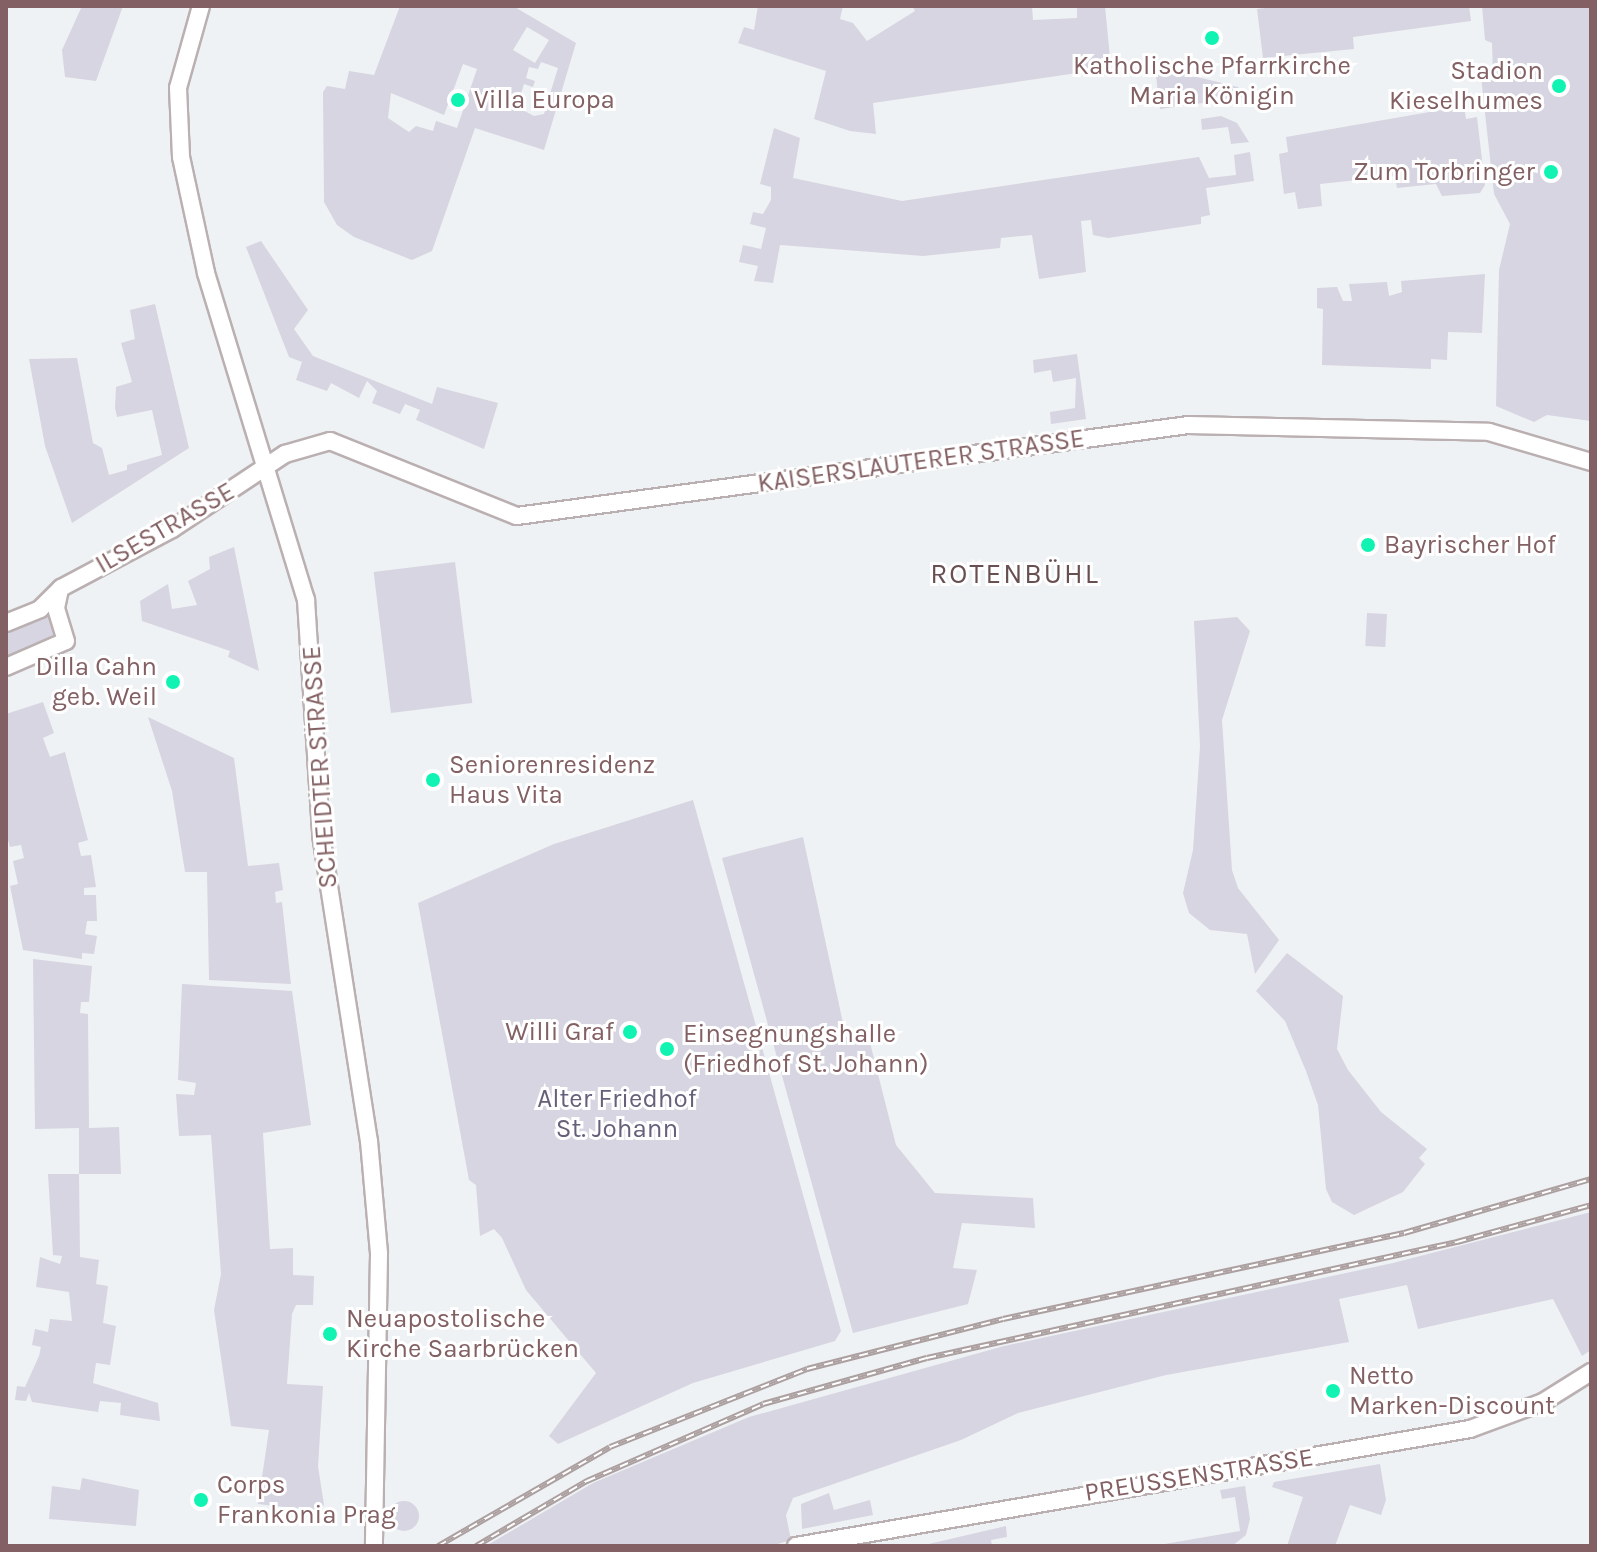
<!DOCTYPE html>
<html>
<head>
<meta charset="utf-8">
<style>
  body { margin:0 }
  #map { position:relative; width:1597px; height:1552px; overflow:hidden; background:#eff2f4; font-family:Karla,sans-serif }
  div>[style] { position:absolute }
  .green>* { inset:0; background:#d6d5e1; transform-origin:0 0 }
  .round { border-radius:50% }
  .roads { filter:drop-shadow(2px 0 #bbb0b1) drop-shadow(-2px 0 #bbb0b1) drop-shadow(0 2px #bbb0b1) drop-shadow(0 -2px #bbb0b1) }
  .secondary>* { height:16px; margin:-8px; padding:0 8px; transform-origin:8px; border-radius:8px; background:#fff }
  .rail>* { height:6px; margin-top:-3px; transform-origin:0; background:repeating-linear-gradient(90deg,#fff 0 9px,#ac9fa0 0 18px); box-sizing:border-box; border-block:2px solid #ac9fa0 }
  .dots>* { width:22px; height:22px; translate:-50% -50%; box-sizing:border-box; border:4px solid #fff; border-radius:50% }
  span { translate:-50% -50%; white-space:nowrap; text-align:center; line-height:1.15; -webkit-text-stroke:6px #fff; paint-order:stroke }
  .poi-label { font-size:26px; color:#836063 }
  .right { translate:-100% -50%; text-align:right }
  .left { translate:0 -50%; text-align:left }
  .street-label { font-size:26px; color:#836063 }
  .park-label { font-size:26px; color:#67607a }
  .neighbourhood-label { font-size:28px; color:#684f51; letter-spacing:2px }
  .frame { position:absolute; inset:0; border:8px solid #836063; pointer-events:none }
</style>
</head>
<body>
<div id="map">
  <div class="green">
    <div style="clip-path:polygon(82px 6px,123px 6px,96px 81px,65px 77px,62px 50px)"></div>
    <div style="clip-path:polygon(evenodd,400px 6px,513px 6px,576px 43px,544px 150px,475px 128px,432px 251px,412px 260px,354px 237px,337px 225px,324px 202px,323px 92px,327px 86px,345px 89px,349px 71px,374px 75px,400px 6px,527px 27px,549px 40px,535px 63px,513px 50px,527px 27px,400px 6px,541px 62px,558px 68px,549px 97px,540px 102px,547px 104px,544px 114px,534px 116px,517px 107px,524px 84px,533px 87px,535px 81px,526px 78px,529px 67px,538px 69px,541px 62px,400px 6px,463px 64px,477px 69px,457px 128px,436px 121px,433px 131px,416px 126px,409px 132px,388px 118px,391px 93px,444px 115px,463px 64px)"></div>
    <div style="clip-path:polygon(758px 6px,843px 6px,840px 19px,853px 23px,867px 41px,915px 11px,912px 6px,1032px 6px,1033px 20px,1077px 18px,1077px 6px,1105px 6px,1111px 68px,873px 103px,876px 134px,850px 131px,814px 119px,826px 71px,738px 43px,744px 27px,754px 30px)"></div>
    <div style="clip-path:polygon(1281px 6px,1469px 6px,1471px 21px,1353px 37px,1354px 49px,1263px 58px,1257px 9px)"></div>
    <div style="clip-path:polygon(1482px 6px,1591px 6px,1591px 421px,1547px 415px,1534px 422px,1496px 406px,1499px 270px,1510px 224px,1494px 194px,1481px 77px,1493px 75px,1492px 43px,1485px 40px)"></div>
    <div style="clip-path:polygon(1165px 69px,1238px 87px,1246px 97px,1160px 109px,1156px 76px)"></div>
    <div style="clip-path:polygon(1464px 106px,1466px 119px,1477px 117px,1485px 185px,1480px 193px,1442px 196px,1436px 184px,1397px 188px,1395px 176px,1320px 184px,1322px 206px,1298px 209px,1295px 192px,1284px 194px,1279px 154px,1288px 152px,1286px 137px)"></div>
    <div style="clip-path:polygon(1221px 116px,1237px 123px,1249px 142px,1231px 144px,1228px 127px,1202px 130px,1201px 119px)"></div>
    <div style="clip-path:polygon(774px 128px,800px 138px,793px 178px,902px 201px,1199px 157px,1209px 178px,1236px 175px,1234px 155px,1250px 152px,1254px 181px,1206px 188px,1210px 215px,1201px 217px,1201px 224px,1108px 238px,1093px 235px,1091px 220px,1081px 221px,1086px 272px,1039px 279px,1032px 235px,1001px 238px,1000px 248px,923px 256px,780px 245px,773px 283px,754px 281px,758px 266px,739px 262px,743px 245px,761px 249px,766px 228px,750px 224px,753px 212px,763px 214px,771px 200px,771px 187px,760px 184px)"></div>
    <div style="clip-path:polygon(261px 241px,308px 310px,294px 329px,313px 356px,432px 404px,437px 387px,498px 403px,484px 449px,416px 420px,420px 410px,405px 404px,400px 414px,372px 403px,377px 391px,367px 381px,359px 398px,331px 383px,327px 391px,296px 380px,302px 362px,289px 357px,246px 247px)"></div>
    <div style="clip-path:polygon(1485px 274px,1482px 333px,1448px 332px,1447px 360px,1431px 359px,1431px 369px,1322px 365px,1323px 309px,1317px 308px,1317px 288px,1337px 287px,1343px 301px,1352px 301px,1349px 284px,1387px 282px,1389px 296px,1402px 292px,1401px 281px)"></div>
    <div style="clip-path:polygon(155px 304px,189px 448px,72px 523px,45px 446px,29px 359px,77px 358px,93px 443px,102px 448px,109px 475px,127px 470px,127px 465px,162px 455px,152px 410px,117px 417px,115px 408px,116px 387px,132px 382px,121px 343px,135px 339px,130px 310px)"></div>
    <div style="clip-path:polygon(1077px 354px,1086px 419px,1051px 424px,1050px 412px,1075px 408px,1076px 378px,1053px 382px,1051px 370px,1034px 373px,1033px 360px)"></div>
    <div style="clip-path:polygon(234px 547px,259px 671px,228px 657px,230px 651px,142px 621px,140px 601px,168px 584px,172px 609px,197px 605px,188px 581px,210px 569px,209px 557px)"></div>
    <div style="left:455px;top:562px;width:142px;height:82px;rotate:83deg"></div>
    <div style="left:1387px;top:614px;width:33px;height:20px;rotate:93deg"></div>
    <div style="clip-path:polygon(46px 615px,56px 620px,59px 637px,6px 662px,6px 631px)"></div>
    <div style="clip-path:polygon(1237px 617px,1250px 631px,1222px 720px,1232px 870px,1238px 888px,1279px 940px,1255px 974px,1247px 934px,1210px 930px,1189px 913px,1183px 893px,1193px 850px,1200px 746px,1194px 621px)"></div>
    <div style="clip-path:polygon(43px 702px,54px 733px,43px 738px,50px 757px,65px 752px,88px 840px,78px 843px,81px 856px,91px 855px,96px 887px,84px 888px,84px 895px,96px 895px,97px 921px,87px 921px,85px 934px,97px 936px,94px 954px,82px 953px,82px 959px,23px 950px,10px 886px,18px 884px,13px 861px,24px 858px,21px 845px,10px 847px,6px 833px,6px 714px)"></div>
    <div style="clip-path:polygon(148px 717px,234px 758px,248px 866px,279px 863px,283px 890px,275px 892px,276px 903px,282px 902px,291px 984px,209px 980px,207px 872px,185px 872px,172px 791px)"></div>
    <div style="clip-path:polygon(693px 800px,841px 1331px,835px 1341px,693px 1383px,558px 1444px,549px 1436px,596px 1373px,526px 1290px,502px 1238px,494px 1229px,480px 1236px,476px 1185px,469px 1180px,418px 903px,554px 844px)"></div>
    <div style="clip-path:polygon(803px 837px,846px 1037px,867px 1031px,896px 1145px,935px 1193px,1033px 1198px,1035px 1228px,962px 1223px,953px 1268px,977px 1270px,968px 1304px,853px 1333px,722px 858px)"></div>
    <div style="clip-path:polygon(1287px 953px,1343px 996px,1337px 1049px,1348px 1070px,1381px 1112px,1427px 1149px,1419px 1158px,1425px 1164px,1403px 1192px,1354px 1215px,1332px 1202px,1326px 1189px,1318px 1105px,1306px 1071px,1285px 1021px,1256px 991px)"></div>
    <div style="clip-path:polygon(33px 959px,92px 966px,89px 1002px,81px 1002px,80px 1013px,88px 1014px,89px 1128px,119px 1127px,121px 1174px,79px 1174px,80px 1257px,99px 1260px,96px 1284px,108px 1286px,103px 1323px,116px 1326px,110px 1365px,96px 1363px,93px 1383px,158px 1403px,160px 1421px,120px 1415px,121px 1403px,100px 1401px,98px 1412px,32px 1402px,29px 1393px,26px 1401px,15px 1400px,17px 1386px,25px 1387px,39px 1356px,41px 1347px,32px 1345px,35px 1329px,48px 1332px,50px 1319px,72px 1321px,69px 1292px,36px 1287px,40px 1257px,60px 1264px,62px 1256px,53px 1255px,48px 1174px,79px 1174px,79px 1128px,35px 1129px)"></div>
    <div style="clip-path:polygon(182px 984px,292px 991px,311px 1125px,263px 1133px,270px 1249px,293px 1248px,293px 1275px,314px 1276px,313px 1305px,296px 1305px,292px 1314px,287px 1384px,323px 1386px,318px 1466px,324px 1505px,318px 1511px,258px 1504px,269px 1430px,231px 1426px,214px 1310px,221px 1274px,211px 1135px,179px 1136px,176px 1094px,194px 1095px,196px 1083px,178px 1080px)"></div>
    <div style="clip-path:polygon(1591px 1212px,1591px 1350px,1582px 1356px,1553px 1299px,1418px 1329px,1407px 1285px,1339px 1299px,1349px 1342px,1166px 1375px,1018px 1413px,961px 1440px,793px 1498px,786px 1515px,791px 1540px,771px 1546px,486px 1546px,593px 1483px,749px 1417px,1004px 1346px,1393px 1263px)"></div>
    <div style="clip-path:polygon(1380px 1464px,1386px 1500px,1381px 1515px,1350px 1505px,1335px 1546px,1287px 1546px,1303px 1497px,1272px 1487px,1274px 1482px)"></div>
    <div style="clip-path:polygon(82px 1478px,139px 1490px,136px 1526px,49px 1519px,52px 1486px,80px 1490px)"></div>
    <div style="clip-path:polygon(1245px 1486px,1250px 1519px,1246px 1535px,1232px 1546px,1153px 1546px,1240px 1531px,1235px 1497px,1222px 1499px,1220px 1490px)"></div>
    <div style="clip-path:polygon(829px 1493px,834px 1510px,870px 1500px,873px 1515px,802px 1529px,801px 1504px)"></div>
    <div class="round" style="left:389px;top:1501px;width:30px;height:30px"></div>
    <div style="clip-path:polygon(1006px 1526px,1007px 1537px,991px 1540px,992px 1546px,920px 1546px)"></div>
  </div>
  <div class="roads">
    <div class="secondary">
      <div style="left:201px;top:6px;width:85px;rotate:105.7deg"></div>
      <div style="left:178px;top:88px;width:69px;rotate:87.5deg"></div>
      <div style="left:181px;top:157px;width:119px;rotate:77.8deg"></div>
      <div style="left:206px;top:273px;width:342px;rotate:73deg"></div>
      <div style="left:306px;top:600px;width:235px;rotate:86.3deg"></div>
      <div style="left:321px;top:835px;width:310px;rotate:81.1deg"></div>
      <div style="left:369px;top:1141px;width:113px;rotate:84.9deg"></div>
      <div style="left:379px;top:1254px;width:292px;rotate:91deg"></div>
      <div style="left:6px;top:623px;width:37px;rotate:-22deg"></div>
      <div style="left:40px;top:609px;width:30px;rotate:-45deg"></div>
      <div style="left:61px;top:588px;width:126px;rotate:-28deg"></div>
      <div style="left:172px;top:529px;width:136px;rotate:-33.6deg"></div>
      <div style="left:285px;top:454px;width:47px;rotate:-16.1deg"></div>
      <div style="left:330px;top:441px;width:201px;rotate:21.9deg"></div>
      <div style="left:517px;top:516px;width:677px;rotate:-7.72deg"></div>
      <div style="left:1188px;top:425px;width:301px;rotate:1.3deg"></div>
      <div style="left:1489px;top:432px;width:106px;rotate:16.4deg"></div>
      <div style="left:6px;top:667px;width:65px;rotate:-23.4deg"></div>
      <div style="left:66px;top:641px;width:34px;rotate:-107deg"></div>
      <div style="left:56px;top:608px;width:19px;rotate:-78deg"></div>
      <div style="left:796px;top:1546px;width:684px;rotate:-9.85deg"></div>
      <div style="left:1470px;top:1429px;width:78px;rotate:-20.3deg"></div>
      <div style="left:1543px;top:1402px;width:57px;rotate:-32deg"></div>
    </div>
  </div>
  <div class="rail">
    <div style="left:438px;top:1546px;width:198px;rotate:-29.9deg"></div>
    <div style="left:610px;top:1447px;width:212px;rotate:-21.6deg"></div>
    <div style="left:807px;top:1369px;width:202px;rotate:-14.3deg"></div>
    <div style="left:1003px;top:1319px;width:410px;rotate:-12.1deg"></div>
    <div style="left:1404px;top:1233px;width:195px;rotate:-16.1deg"></div>
    <div style="left:476px;top:1546px;width:129px;rotate:-30.4deg"></div>
    <div style="left:587px;top:1481px;width:192px;rotate:-23.6deg"></div>
    <div style="left:763px;top:1404px;width:170px;rotate:-15.7deg"></div>
    <div style="left:927px;top:1358px;width:543px;rotate:-12.35deg"></div>
    <div style="left:1457px;top:1242px;width:139px;rotate:-15.4deg"></div>
  </div>
  <div class="dots">
    <div style="left:1212px;top:38px;background:#10f3b2"></div>
    <div style="left:1559px;top:86px;background:#10f3b2"></div>
    <div style="left:458px;top:100px;background:#10f3b2"></div>
    <div style="left:1551px;top:172px;background:#10f3b2"></div>
    <div style="left:1368px;top:545px;background:#10f3b2"></div>
    <div style="left:173px;top:682px;background:#10f3b2"></div>
    <div style="left:433px;top:780px;background:#10f3b2"></div>
    <div style="left:630px;top:1032px;background:#10f3b2"></div>
    <div style="left:667px;top:1049px;background:#10f3b2"></div>
    <div style="left:330px;top:1334px;background:#10f3b2"></div>
    <div style="left:1333px;top:1391px;background:#10f3b2"></div>
    <div style="left:201px;top:1500px;background:#10f3b2"></div>
  </div>
  <div class="poi-label">
    <span style="left:1212px;top:81px">Katholische Pfarrkirche<br>Maria Königin</span>
    <span class="right" style="left:1543px;top:86px">Stadion<br>Kieselhumes</span>
    <span class="left" style="left:474px;top:100px">Villa Europa</span>
    <span class="right" style="left:1535px;top:172px">Zum Torbringer</span>
    <span class="left" style="left:1384px;top:545px">Bayrischer Hof</span>
    <span class="right" style="left:157px;top:682px">Dilla Cahn<br>geb. Weil</span>
    <span class="left" style="left:449px;top:780px">Seniorenresidenz<br>Haus Vita</span>
    <span class="right" style="left:614px;top:1032px">Willi Graf</span>
    <span class="left" style="left:683px;top:1049px">Einsegnungshalle<br>(Friedhof St. Johann)</span>
    <span class="left" style="left:346px;top:1334px">Neuapostolische<br>Kirche Saarbrücken</span>
    <span class="left" style="left:1349px;top:1391px">Netto<br>Marken-Discount</span>
    <span class="left" style="left:217px;top:1500px">Corps<br>Frankonia Prag</span>
  </div>
  <div class="street-label">
    <span style="left:921px;top:461px;rotate:-8deg">KAISERSLAUTERER STRASSE</span>
    <span style="left:165px;top:528px;rotate:-30deg">ILSESTRASSE</span>
    <span style="left:320px;top:767px;rotate:-94deg">SCHEIDTER STRASSE</span>
    <span style="left:1199px;top:1475px;rotate:-9deg">PREUSSENSTRASSE</span>
  </div>
  <div class="park-label">
    <span style="left:617px;top:1114px">Alter Friedhof<br>St. Johann</span>
  </div>
  <div class="neighbourhood-label">
    <span style="left:1015px;top:574px">ROTENBÜHL</span>
  </div>
  <div class="frame"></div>
</div>
</body>
</html>
